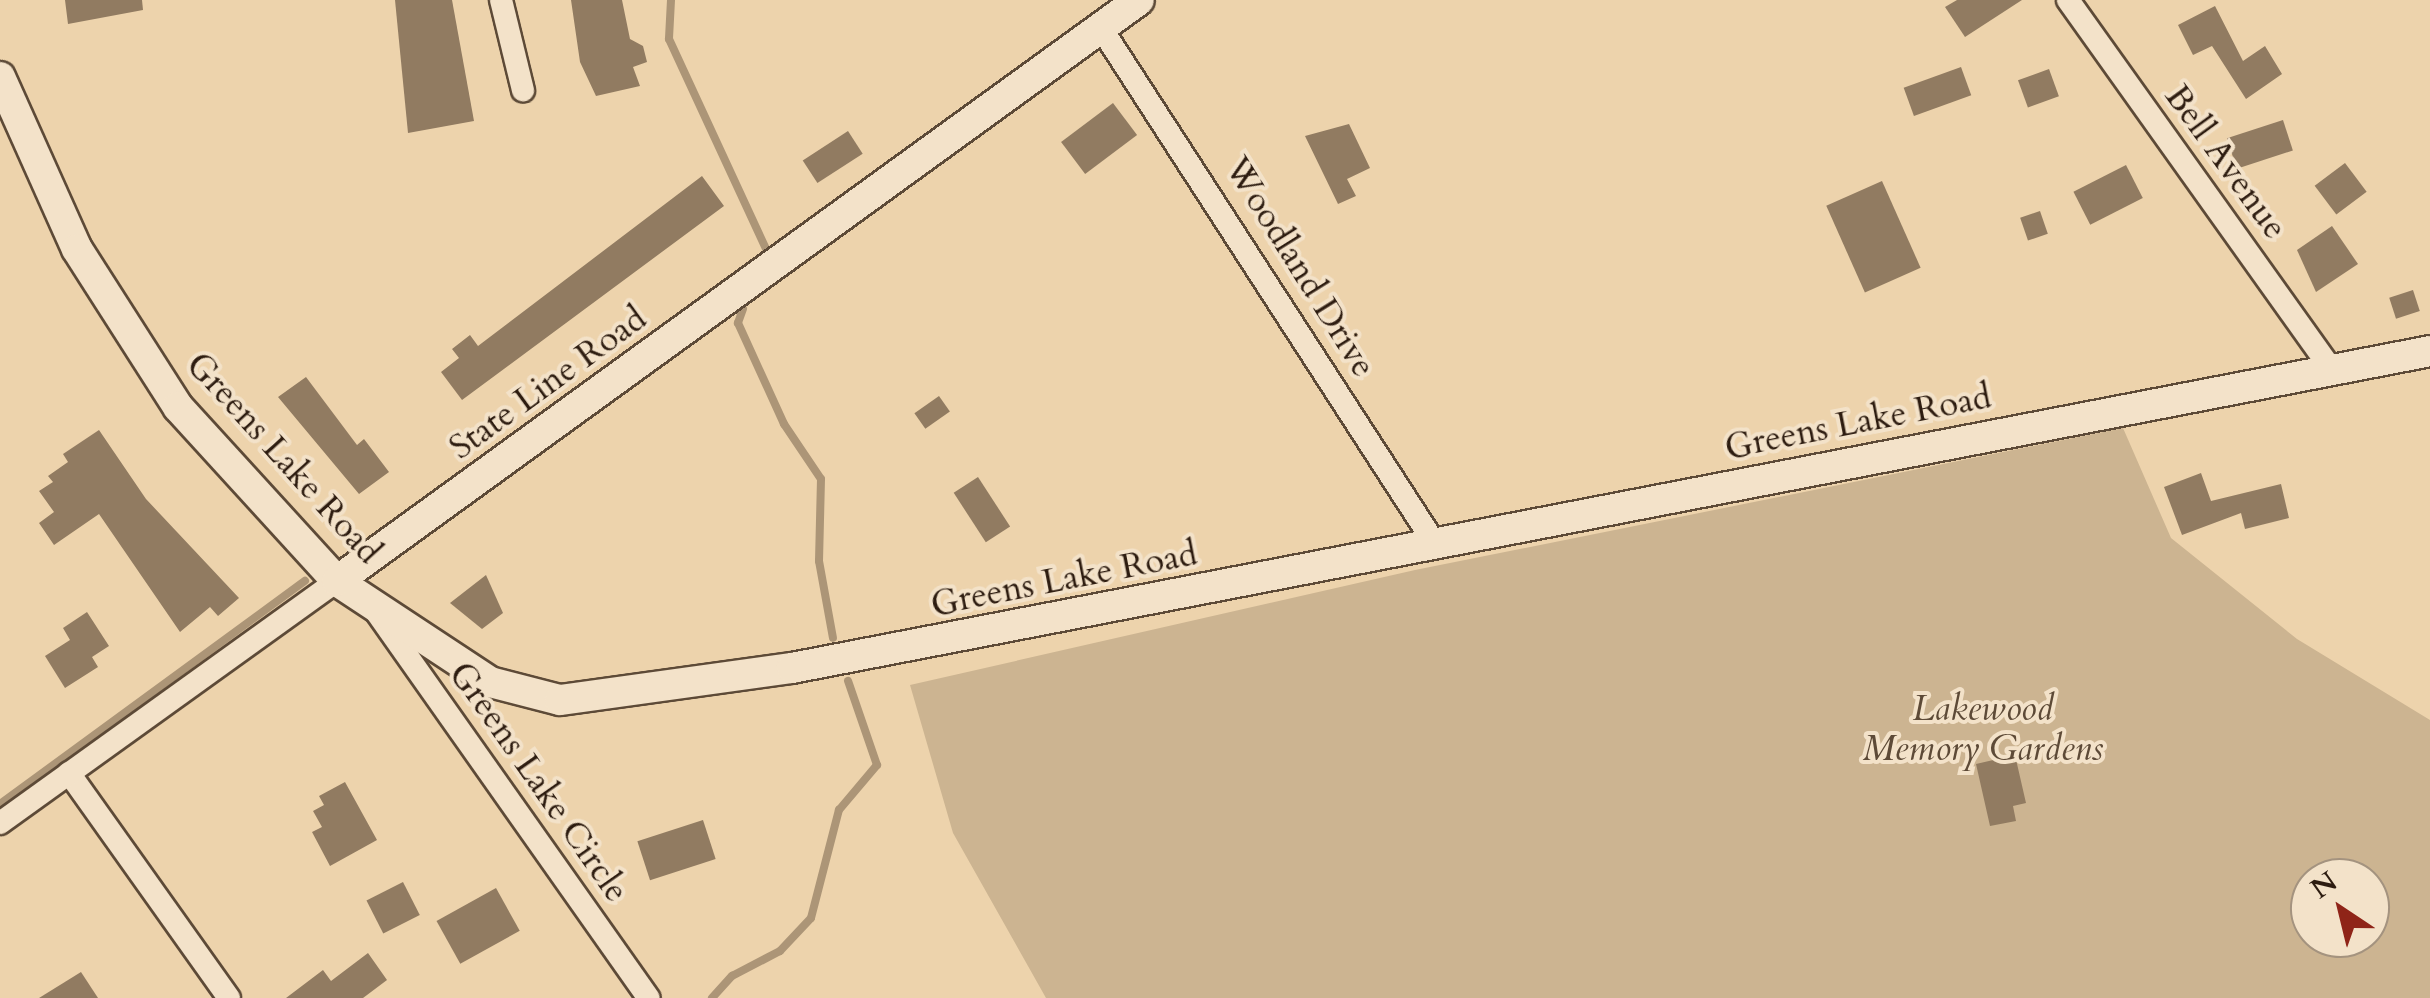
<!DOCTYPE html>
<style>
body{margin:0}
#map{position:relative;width:2430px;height:998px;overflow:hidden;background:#edd3ac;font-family:Cardo,serif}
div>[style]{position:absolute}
.green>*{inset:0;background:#ccb491}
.stream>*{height:8px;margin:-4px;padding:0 4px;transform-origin:4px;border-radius:4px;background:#ac9577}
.building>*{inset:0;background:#917b61;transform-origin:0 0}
.roads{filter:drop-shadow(2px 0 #5d4a37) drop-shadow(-2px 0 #5d4a37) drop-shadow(0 2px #5d4a37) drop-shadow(0 -2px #5d4a37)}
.minor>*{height:22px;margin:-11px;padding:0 11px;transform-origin:11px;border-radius:11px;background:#f3e2c9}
.tertiary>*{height:30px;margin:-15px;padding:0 15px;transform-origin:15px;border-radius:15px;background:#f3e2c9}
span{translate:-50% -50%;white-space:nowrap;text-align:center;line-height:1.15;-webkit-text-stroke:8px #f3e2c9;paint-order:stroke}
.street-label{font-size:35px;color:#2d1c10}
.park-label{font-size:35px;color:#5d4a37;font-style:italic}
.north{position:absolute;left:2290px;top:858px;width:100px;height:100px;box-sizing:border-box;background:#f3e2c9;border:2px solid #a4937f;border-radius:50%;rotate:325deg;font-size:28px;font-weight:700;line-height:40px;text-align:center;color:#2d1c10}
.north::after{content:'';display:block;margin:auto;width:35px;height:45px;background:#8f2418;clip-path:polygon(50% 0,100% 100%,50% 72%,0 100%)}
</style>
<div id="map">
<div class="green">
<i style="clip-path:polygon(evenodd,2123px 428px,2171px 538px,2297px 639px,2430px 720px,2430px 998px,1046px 998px,953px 833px,910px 685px,1415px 570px,2123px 428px,2310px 878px,2370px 878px,2370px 938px,2310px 938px,2310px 878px)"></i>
</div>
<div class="stream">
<i style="left:671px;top:0;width:39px;rotate:93deg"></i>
<i style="left:669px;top:39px;width:231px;rotate:65.2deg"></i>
<i style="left:743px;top:309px;width:15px;rotate:110deg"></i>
<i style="left:738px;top:323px;width:111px;rotate:65.5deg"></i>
<i style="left:784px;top:424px;width:66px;rotate:56.1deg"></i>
<i style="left:821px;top:479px;width:82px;rotate:91.4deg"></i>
<i style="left:819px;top:561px;width:78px;rotate:79.7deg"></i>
<i style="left:0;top:804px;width:378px;rotate:-36.2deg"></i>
<i style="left:712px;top:998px;width:30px;rotate:-48deg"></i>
<i style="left:732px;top:976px;width:54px;rotate:-27.5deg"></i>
<i style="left:780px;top:951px;width:45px;rotate:-46.8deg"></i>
<i style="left:811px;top:918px;width:112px;rotate:-75.5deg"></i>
<i style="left:839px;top:810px;width:59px;rotate:-49.8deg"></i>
<i style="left:877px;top:765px;width:89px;rotate:-109deg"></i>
</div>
<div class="building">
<i style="clip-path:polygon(65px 0,142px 0,143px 10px,68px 24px)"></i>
<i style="clip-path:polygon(395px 0,452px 0,474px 121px,408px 133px)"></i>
<i style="clip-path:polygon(571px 0,622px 0,630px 39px,643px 46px,647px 62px,633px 67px,640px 86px,596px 96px,580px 62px)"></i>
<i style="clip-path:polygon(1957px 0,2022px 0,1965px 37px,1945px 7px)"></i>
<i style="clip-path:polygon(2215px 6px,2243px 61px,2265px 46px,2282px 74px,2246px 99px,2212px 46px,2193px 55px,2178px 25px)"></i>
<i style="left:1961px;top:67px;width:30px;height:61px;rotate:70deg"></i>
<i style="left:2049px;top:69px;width:29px;height:33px;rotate:70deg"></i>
<i style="left:1113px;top:103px;width:40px;height:65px;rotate:53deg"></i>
<i style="left:2283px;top:120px;width:32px;height:59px;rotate:72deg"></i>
<i style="clip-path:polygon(1349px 124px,1370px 168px,1347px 179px,1356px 196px,1338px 204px,1305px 136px)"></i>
<i style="left:848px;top:131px;width:27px;height:54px;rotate:57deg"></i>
<i style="left:2345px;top:163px;width:36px;height:38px;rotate:53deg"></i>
<i style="left:2126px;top:165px;width:37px;height:59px;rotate:63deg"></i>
<i style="clip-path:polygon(702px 176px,724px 206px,462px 400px,441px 372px,459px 358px,452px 349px,470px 335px,478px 346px)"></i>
<i style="left:1882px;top:181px;width:95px;height:61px;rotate:66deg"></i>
<i style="left:2040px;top:211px;width:24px;height:21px;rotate:71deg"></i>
<i style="clip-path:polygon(2332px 226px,2358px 264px,2316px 292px,2297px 250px)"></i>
<i style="left:2413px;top:290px;width:22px;height:25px;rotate:72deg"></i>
<i style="clip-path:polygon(306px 377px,357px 445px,364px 439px,389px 472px,359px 494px,278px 397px)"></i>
<i style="left:939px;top:396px;width:19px;height:30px;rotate:55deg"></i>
<i style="clip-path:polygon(99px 430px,146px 499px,239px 598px,218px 616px,210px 607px,180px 632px,99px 514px,54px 545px,39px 523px,54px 512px,39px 491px,53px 482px,48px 476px,68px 462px,63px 454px)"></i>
<i style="clip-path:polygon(2201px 473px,2211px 501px,2281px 484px,2289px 518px,2245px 529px,2241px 513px,2182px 535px,2164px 487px)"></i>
<i style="left:978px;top:477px;width:59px;height:29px;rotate:57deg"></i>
<i style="clip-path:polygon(486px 575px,503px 613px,482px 629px,450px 603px)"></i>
<i style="clip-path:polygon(87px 612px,109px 646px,92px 657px,98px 667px,65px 688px,45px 656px,70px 640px,63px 628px)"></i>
<i style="clip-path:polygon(2015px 755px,2026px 803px,2013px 806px,2016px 821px,1990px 826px,1976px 764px)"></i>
<i style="clip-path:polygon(345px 782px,377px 840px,330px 866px,312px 832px,322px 827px,313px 811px,324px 805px,319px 796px)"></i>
<i style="left:703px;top:820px;width:41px;height:69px;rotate:72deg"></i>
<i style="left:403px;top:882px;width:37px;height:41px;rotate:63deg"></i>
<i style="left:496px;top:888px;width:49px;height:68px;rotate:61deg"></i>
<i style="clip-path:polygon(368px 953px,387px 980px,363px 998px,286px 998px,323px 970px,331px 981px)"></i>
<i style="clip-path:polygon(81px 972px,98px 998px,39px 998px)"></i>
</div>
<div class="roads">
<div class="minor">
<i style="left:501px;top:0;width:93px;rotate:76.3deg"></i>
<i style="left:2068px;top:0;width:448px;rotate:54.5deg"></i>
<i style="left:1101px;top:28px;width:618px;rotate:57.08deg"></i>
<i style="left:377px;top:613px;width:471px;rotate:54.8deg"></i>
<i style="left:69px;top:773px;width:276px;rotate:54.6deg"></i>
<i style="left:0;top:823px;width:415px;rotate:-35.7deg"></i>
</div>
<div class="tertiary">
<i style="left:0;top:77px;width:188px;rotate:65.9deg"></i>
<i style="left:77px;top:249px;width:188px;rotate:57.4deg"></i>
<i style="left:178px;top:407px;width:236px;rotate:47.6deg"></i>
<i style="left:337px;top:581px;width:183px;rotate:33.4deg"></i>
<i style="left:490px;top:682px;width:72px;rotate:14.4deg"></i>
<i style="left:560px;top:700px;width:234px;rotate:-7.9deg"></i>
<i style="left:792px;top:668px;width:1668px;rotate:-10.95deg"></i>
<i style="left:337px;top:581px;width:990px;rotate:-35.92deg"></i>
</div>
</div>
<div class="street-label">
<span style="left:2226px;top:162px;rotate:54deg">Bell Avenue</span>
<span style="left:1300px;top:267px;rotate:58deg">Woodland Drive</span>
<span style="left:548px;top:383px;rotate:-36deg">State Line Road</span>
<span style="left:1858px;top:422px;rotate:-11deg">Greens Lake Road</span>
<span style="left:284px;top:458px;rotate:48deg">Greens Lake Road</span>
<span style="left:1064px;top:579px;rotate:-11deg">Greens Lake Road</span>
<span style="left:539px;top:782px;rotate:55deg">Greens Lake Circle</span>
</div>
<div class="park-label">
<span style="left:1983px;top:729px">Lakewood<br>Memory Gardens</span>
</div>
<div class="north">N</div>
</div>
